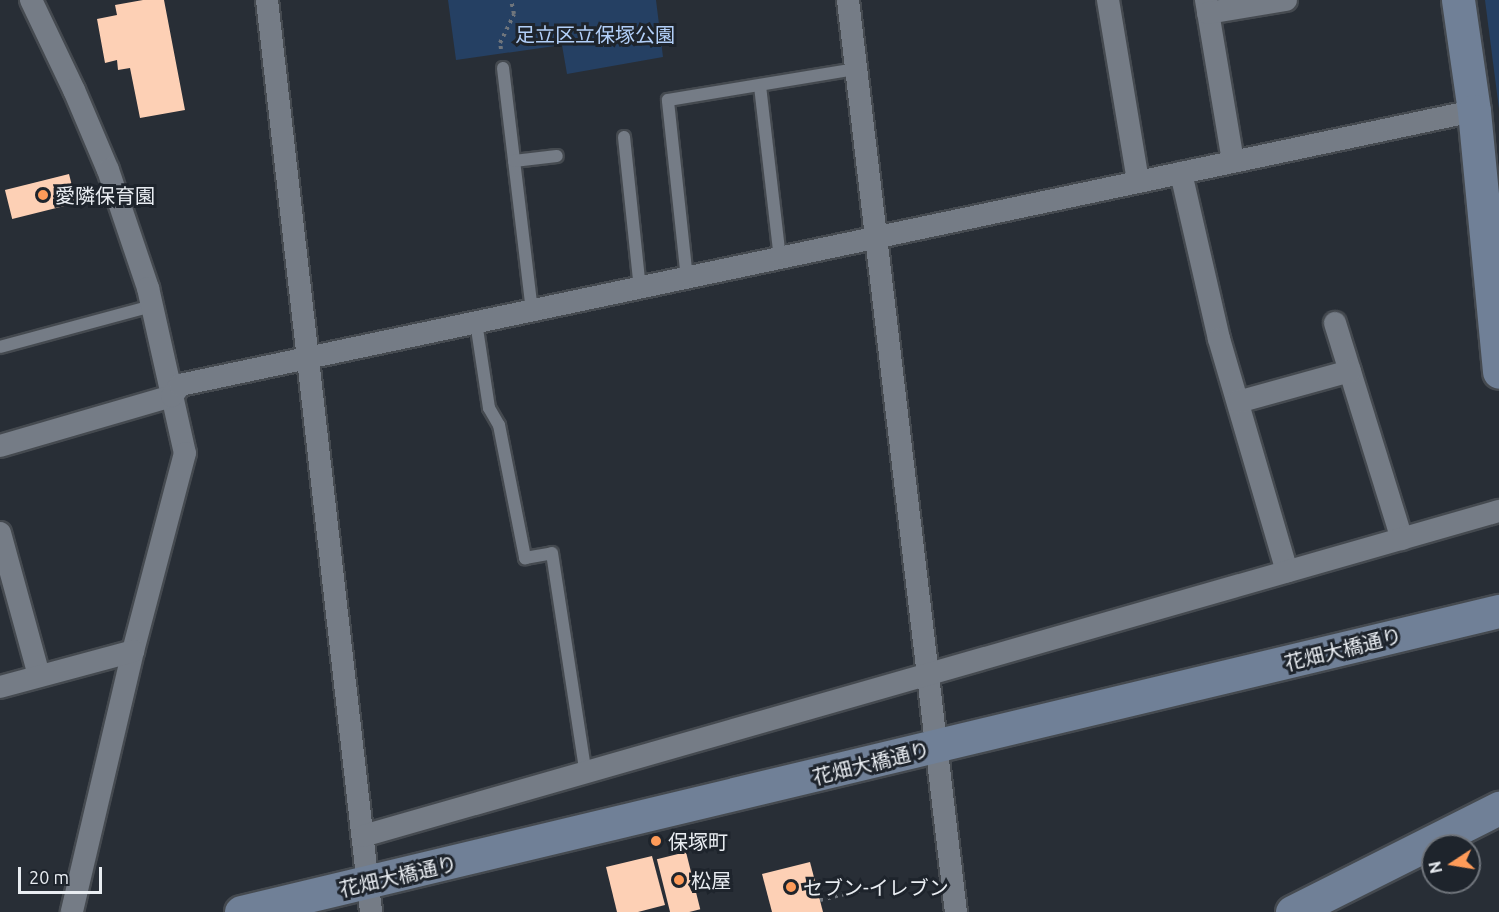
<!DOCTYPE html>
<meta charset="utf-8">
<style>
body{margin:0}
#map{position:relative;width:1499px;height:912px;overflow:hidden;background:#282e36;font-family:Ubuntu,"Noto Sans JP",sans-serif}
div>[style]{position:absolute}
.green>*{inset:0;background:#254063}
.building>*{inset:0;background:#fdd0b5;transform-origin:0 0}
.path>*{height:4px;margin-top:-2px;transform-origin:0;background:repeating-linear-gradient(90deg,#6f757c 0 3px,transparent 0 7.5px)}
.roads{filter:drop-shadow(2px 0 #454a50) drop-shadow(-2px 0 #454a50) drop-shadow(0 2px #454a50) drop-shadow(0 -2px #454a50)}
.lane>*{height:12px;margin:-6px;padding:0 6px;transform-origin:6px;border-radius:6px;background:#757c86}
.street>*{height:22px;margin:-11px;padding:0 11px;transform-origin:11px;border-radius:11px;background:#757c86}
.secondary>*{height:33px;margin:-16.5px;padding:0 16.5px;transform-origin:16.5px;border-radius:16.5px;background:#708097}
.dots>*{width:16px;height:16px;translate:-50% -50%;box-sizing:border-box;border:3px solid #1e242c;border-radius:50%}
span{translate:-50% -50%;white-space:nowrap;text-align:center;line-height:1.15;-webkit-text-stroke:6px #1e242c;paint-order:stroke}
.park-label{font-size:20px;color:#b2cff8}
.poi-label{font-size:20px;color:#e9edf2}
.left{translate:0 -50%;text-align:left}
.street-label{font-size:20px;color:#e9edf2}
.north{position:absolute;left:1421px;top:834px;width:60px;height:60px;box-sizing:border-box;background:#1e242c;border:2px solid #6f747b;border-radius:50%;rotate:258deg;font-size:16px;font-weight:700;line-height:24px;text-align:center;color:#e9edf2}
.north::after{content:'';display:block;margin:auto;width:21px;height:27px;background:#fe9b59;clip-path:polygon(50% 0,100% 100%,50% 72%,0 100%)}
.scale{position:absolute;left:18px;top:867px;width:84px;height:27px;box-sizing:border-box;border:3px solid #e9edf2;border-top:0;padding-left:8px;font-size:18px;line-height:21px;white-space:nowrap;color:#e9edf2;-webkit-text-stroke:4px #1e242c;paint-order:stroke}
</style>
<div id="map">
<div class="green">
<i style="clip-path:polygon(448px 0,656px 0,663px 57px,567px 74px,562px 45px,456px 60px)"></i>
<i style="clip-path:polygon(1485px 0,1499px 0,1499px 109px)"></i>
</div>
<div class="building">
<i style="clip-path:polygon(143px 0,164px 0,185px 110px,140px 118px,130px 68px,118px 70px,117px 60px,105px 63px,97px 19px,117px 15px,115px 5px)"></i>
<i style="left:69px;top:174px;width:30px;height:66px;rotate:76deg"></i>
<i style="left:686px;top:852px;width:59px;height:30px;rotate:76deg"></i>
<i style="clip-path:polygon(652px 856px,665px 905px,638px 912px,617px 912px,606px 867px)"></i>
<i style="clip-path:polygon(810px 862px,823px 912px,772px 912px,762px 874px)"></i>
</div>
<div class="path">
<i style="left:501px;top:49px;width:6px;rotate:-99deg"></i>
<i style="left:500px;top:43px;width:32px;rotate:-64deg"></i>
<i style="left:514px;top:14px;width:14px;rotate:-102deg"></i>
<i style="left:820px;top:900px;width:42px;rotate:-13.7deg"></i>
</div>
<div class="roads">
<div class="lane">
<i style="left:503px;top:68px;width:245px;rotate:83.2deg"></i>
<i style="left:760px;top:86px;width:174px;rotate:83.4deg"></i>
<i style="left:624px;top:137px;width:153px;rotate:84deg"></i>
<i style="left:514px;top:161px;width:43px;rotate:-6.6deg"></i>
<i style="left:687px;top:279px;width:180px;rotate:-96.1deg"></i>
<i style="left:668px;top:100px;width:191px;rotate:-9.4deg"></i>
<i style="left:476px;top:322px;width:87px;rotate:81.4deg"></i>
<i style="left:489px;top:408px;width:20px;rotate:60deg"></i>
<i style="left:499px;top:425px;width:136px;rotate:78.9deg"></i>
<i style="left:525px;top:558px;width:27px;rotate:-10deg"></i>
<i style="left:552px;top:553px;width:224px;rotate:81.3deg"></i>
<i style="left:0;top:347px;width:157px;rotate:-15.1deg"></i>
</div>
<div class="street">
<i style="left:31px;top:0;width:100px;rotate:64.5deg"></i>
<i style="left:74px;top:90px;width:87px;rotate:67deg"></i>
<i style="left:108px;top:170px;width:125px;rotate:71.3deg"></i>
<i style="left:148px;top:288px;width:169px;rotate:77.4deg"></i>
<i style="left:185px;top:453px;width:205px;rotate:104.7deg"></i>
<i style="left:133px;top:651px;width:268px;rotate:103.2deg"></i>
<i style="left:267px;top:0;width:918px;rotate:83.49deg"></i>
<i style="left:848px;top:0;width:918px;rotate:83.25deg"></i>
<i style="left:1108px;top:0;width:184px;rotate:80.6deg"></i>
<i style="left:1206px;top:0;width:163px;rotate:80.5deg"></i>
<i style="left:1208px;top:13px;width:79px;rotate:-9.5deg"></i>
<i style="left:1181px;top:173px;width:170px;rotate:77.1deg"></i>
<i style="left:1219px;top:339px;width:242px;rotate:73.7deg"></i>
<i style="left:1335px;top:323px;width:226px;rotate:72.8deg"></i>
<i style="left:1238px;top:402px;width:116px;rotate:-15.5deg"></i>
<i style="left:0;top:446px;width:179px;rotate:-16.2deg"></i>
<i style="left:172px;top:396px;width:14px;rotate:-54deg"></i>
<i style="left:180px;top:385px;width:1323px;rotate:-11.96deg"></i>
<i style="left:0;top:533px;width:148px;rotate:74.7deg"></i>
<i style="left:0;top:687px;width:138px;rotate:-15.1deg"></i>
<i style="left:363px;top:836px;width:1182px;rotate:-15.97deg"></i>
</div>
<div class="secondary">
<i style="left:1458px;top:0;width:112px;rotate:81.8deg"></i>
<i style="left:1474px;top:111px;width:262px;rotate:84.5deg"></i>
<i style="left:241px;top:912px;width:1294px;rotate:-13.46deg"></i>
<i style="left:1292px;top:912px;width:232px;rotate:-26.7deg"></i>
</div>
</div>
<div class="dots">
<i style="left:43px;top:195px;background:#fe9b59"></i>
<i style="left:656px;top:841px;background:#fe9b59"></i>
<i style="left:679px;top:880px;background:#fe9b59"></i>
<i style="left:791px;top:887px;background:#fe9b59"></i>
</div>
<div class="park-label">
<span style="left:595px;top:34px">足立区立保塚公園</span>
</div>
<div class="poi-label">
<span class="left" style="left:55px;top:195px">愛隣保育園</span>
<span class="left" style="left:668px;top:841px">保塚町</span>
<span class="left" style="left:691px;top:880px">松屋</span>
<span class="left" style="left:803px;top:887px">セブン-イレブン</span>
</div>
<div class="street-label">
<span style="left:1343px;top:649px;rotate:-14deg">花畑大橋通り</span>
<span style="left:871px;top:763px;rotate:-14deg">花畑大橋通り</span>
<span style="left:398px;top:876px;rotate:-13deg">花畑大橋通り</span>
</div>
<div class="north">N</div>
<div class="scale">20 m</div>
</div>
